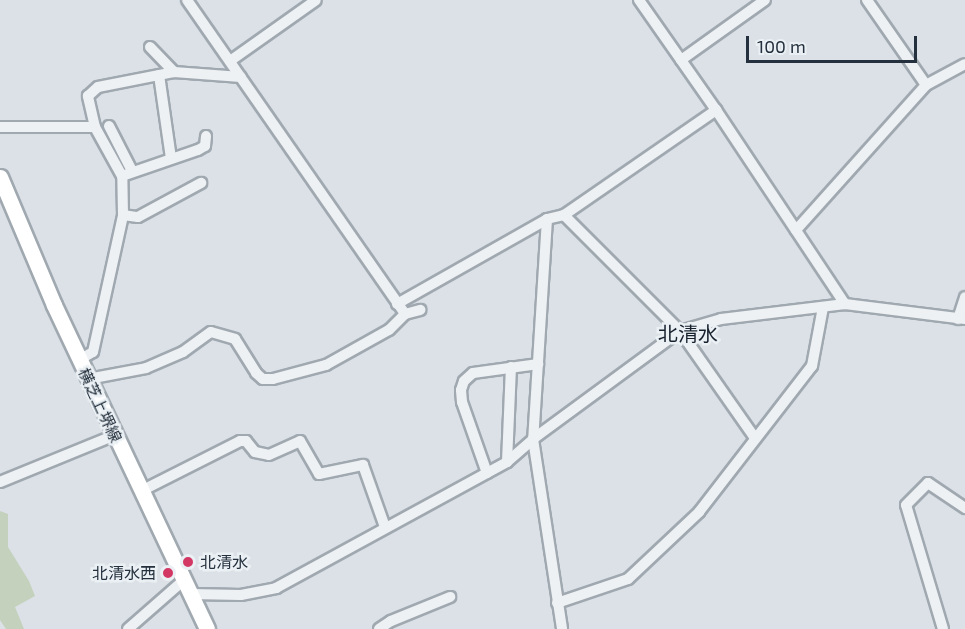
<!DOCTYPE html>
<meta charset="utf-8">
<style>
body{margin:0}
#map{position:relative;width:965px;height:629px;overflow:hidden;background:#dbe1e6;font-family:"Exo 2","Noto Sans JP",sans-serif}
div>[style]{position:absolute}
.green>*{inset:0;background:#c4d1bc}
.roads{filter:drop-shadow(2px 0 #a0a8b0) drop-shadow(-2px 0 #a0a8b0) drop-shadow(0 2px #a0a8b0) drop-shadow(0 -2px #a0a8b0)}
.minor>*{height:10px;margin:-5px;padding:0 5px;transform-origin:5px;border-radius:5px;background:#eef1f4}
.primary>*{height:15px;margin:-7.5px;padding:0 7.5px;transform-origin:7.5px;border-radius:7.5px;background:#fff}
.dots>*{width:16px;height:16px;translate:-50% -50%;box-sizing:border-box;border:3px solid #eaf0f4;border-radius:50%}
span{translate:-50% -50%;white-space:nowrap;text-align:center;line-height:1.15;-webkit-text-stroke:5px #eaf0f4;paint-order:stroke}
.street-label{font-size:16px;color:#24303d}
.poi-label{font-size:16px;color:#24303d}
.left{translate:0 -50%;text-align:left}
.right{translate:-100% -50%;text-align:right}
.quarter-label{font-size:20px;color:#17212d}
.scale{position:absolute;left:746px;top:36px;width:171px;height:27px;box-sizing:border-box;border:3px solid #24303d;border-top:0;padding-left:8px;font-size:18px;line-height:21px;white-space:nowrap;color:#24303d;-webkit-text-stroke:4px #eaf0f4;paint-order:stroke}
</style>
<div id="map">
<div class="green">
<i style="clip-path:polygon(0 511px,8px 514px,8px 547px,29px 581px,35px 596px,15px 607px,24px 629px,6px 629px,0 620px)"></i>
</div>
<div class="roads">
<div class="minor">
<i style="left:187px;top:0;width:382px;rotate:55.2deg"></i>
<i style="left:639px;top:0;width:134px;rotate:55deg"></i>
<i style="left:716px;top:110px;width:233px;rotate:56.4deg"></i>
<i style="left:867px;top:0;width:103px;rotate:55.2deg"></i>
<i style="left:926px;top:85px;width:44px;rotate:-28.3deg"></i>
<i style="left:150px;top:47px;width:35px;rotate:46deg"></i>
<i style="left:681px;top:60px;width:103px;rotate:-35.5deg"></i>
<i style="left:230px;top:61px;width:105px;rotate:-35.3deg"></i>
<i style="left:159px;top:75px;width:84px;rotate:81.8deg"></i>
<i style="left:109px;top:126px;width:51px;rotate:62.9deg"></i>
<i style="left:0;top:127px;width:95px"></i>
<i style="left:122px;top:176px;width:80px;rotate:-18.9deg"></i>
<i style="left:198px;top:150px;width:8px;rotate:-30deg"></i>
<i style="left:205px;top:146px;width:10px;rotate:-84deg"></i>
<i style="left:123px;top:215px;width:15px;rotate:8deg"></i>
<i style="left:138px;top:217px;width:72px;rotate:-28.4deg"></i>
<i style="left:564px;top:215px;width:164px;rotate:45deg"></i>
<i style="left:680px;top:331px;width:131px;rotate:55deg"></i>
<i style="left:547px;top:219px;width:220px;rotate:93.6deg"></i>
<i style="left:533px;top:439px;width:192px;rotate:81.3deg"></i>
<i style="left:796px;top:230px;width:195px;rotate:-48.1deg"></i>
<i style="left:397px;top:304px;width:172px;rotate:-29.5deg"></i>
<i style="left:547px;top:219px;width:17px;rotate:-13deg"></i>
<i style="left:564px;top:215px;width:185px;rotate:-34.6deg"></i>
<i style="left:958px;top:319px;width:23px;rotate:-72deg"></i>
<i style="left:79px;top:360px;width:16px;rotate:-30deg"></i>
<i style="left:93px;top:352px;width:140px;rotate:-77.6deg"></i>
<i style="left:123px;top:215px;width:39px;rotate:-91deg"></i>
<i style="left:122px;top:176px;width:56px;rotate:-118.9deg"></i>
<i style="left:95px;top:127px;width:32px;rotate:-103deg"></i>
<i style="left:88px;top:96px;width:13px;rotate:-42deg"></i>
<i style="left:98px;top:87px;width:77px;rotate:-11.2deg"></i>
<i style="left:174px;top:72px;width:67px;rotate:4.3deg"></i>
<i style="left:88px;top:379px;width:59px;rotate:-10.7deg"></i>
<i style="left:146px;top:368px;width:40px;rotate:-23.4deg"></i>
<i style="left:183px;top:352px;width:34px;rotate:-36deg"></i>
<i style="left:211px;top:332px;width:25px;rotate:16deg"></i>
<i style="left:235px;top:339px;width:40px;rotate:58deg"></i>
<i style="left:256px;top:373px;width:9px;rotate:41deg"></i>
<i style="left:263px;top:379px;width:10px"></i>
<i style="left:273px;top:379px;width:55px;rotate:-14.8deg"></i>
<i style="left:326px;top:365px;width:72px;rotate:-29.1deg"></i>
<i style="left:389px;top:330px;width:23px;rotate:-45deg"></i>
<i style="left:405px;top:314px;width:16px;rotate:-15deg"></i>
<i style="left:507px;top:462px;width:95px;rotate:-87.6deg"></i>
<i style="left:487px;top:473px;width:75px;rotate:-109.4deg"></i>
<i style="left:462px;top:402px;width:12px;rotate:-95deg"></i>
<i style="left:461px;top:390px;width:9px;rotate:-72deg"></i>
<i style="left:464px;top:381px;width:12px;rotate:-42deg"></i>
<i style="left:473px;top:373px;width:66px;rotate:-7.9deg"></i>
<i style="left:0;top:482px;width:124px;rotate:-22.2deg"></i>
<i style="left:141px;top:491px;width:111px;rotate:-26.8deg"></i>
<i style="left:240px;top:441px;width:6px"></i>
<i style="left:246px;top:441px;width:14px;rotate:51deg"></i>
<i style="left:255px;top:452px;width:14px;rotate:12deg"></i>
<i style="left:269px;top:455px;width:34px;rotate:-24deg"></i>
<i style="left:300px;top:441px;width:38px;rotate:60deg"></i>
<i style="left:319px;top:474px;width:45px;rotate:-11.6deg"></i>
<i style="left:363px;top:465px;width:66px;rotate:70.5deg"></i>
<i style="left:191px;top:594px;width:50px;rotate:1.1deg"></i>
<i style="left:241px;top:595px;width:36px;rotate:-11deg"></i>
<i style="left:276px;top:588px;width:263px;rotate:-28.6deg"></i>
<i style="left:507px;top:462px;width:35px;rotate:-41deg"></i>
<i style="left:533px;top:439px;width:182px;rotate:-36.3deg"></i>
<i style="left:680px;top:331px;width:43px;rotate:-16.3deg"></i>
<i style="left:721px;top:319px;width:125px;rotate:-6.9deg"></i>
<i style="left:845px;top:304px;width:121px;rotate:7.1deg"></i>
<i style="left:557px;top:603px;width:75px;rotate:-18.7deg"></i>
<i style="left:628px;top:579px;width:98px;rotate:-43.3deg"></i>
<i style="left:699px;top:512px;width:185px;rotate:-52.3deg"></i>
<i style="left:812px;top:366px;width:60px;rotate:-79.4deg"></i>
<i style="left:128px;top:629px;width:74px;rotate:-41.2deg"></i>
<i style="left:379px;top:629px;width:14px;rotate:-34deg"></i>
<i style="left:391px;top:621px;width:64px;rotate:-22.1deg"></i>
<i style="left:943px;top:629px;width:129px;rotate:-106.6deg"></i>
<i style="left:906px;top:505px;width:31px;rotate:-45deg"></i>
<i style="left:928px;top:483px;width:45px;rotate:34deg"></i>
</div>
<div class="primary">
<i style="left:0;top:177px;width:139px;rotate:67.1deg"></i>
<i style="left:54px;top:305px;width:358px;rotate:64.7deg"></i>
</div>
</div>
<div class="dots">
<i style="left:188px;top:562px;background:#d33864"></i>
<i style="left:168px;top:573px;background:#d33864"></i>
</div>
<div class="street-label">
<span style="left:100px;top:405px;rotate:65deg">横芝上堺線</span>
</div>
<div class="poi-label">
<span class="left" style="left:200px;top:562px">北清水</span>
<span class="right" style="left:156px;top:573px">北清水西</span>
</div>
<div class="quarter-label">
<span style="left:688px;top:333px">北清水</span>
</div>
<div class="scale">100 m</div>
</div>
